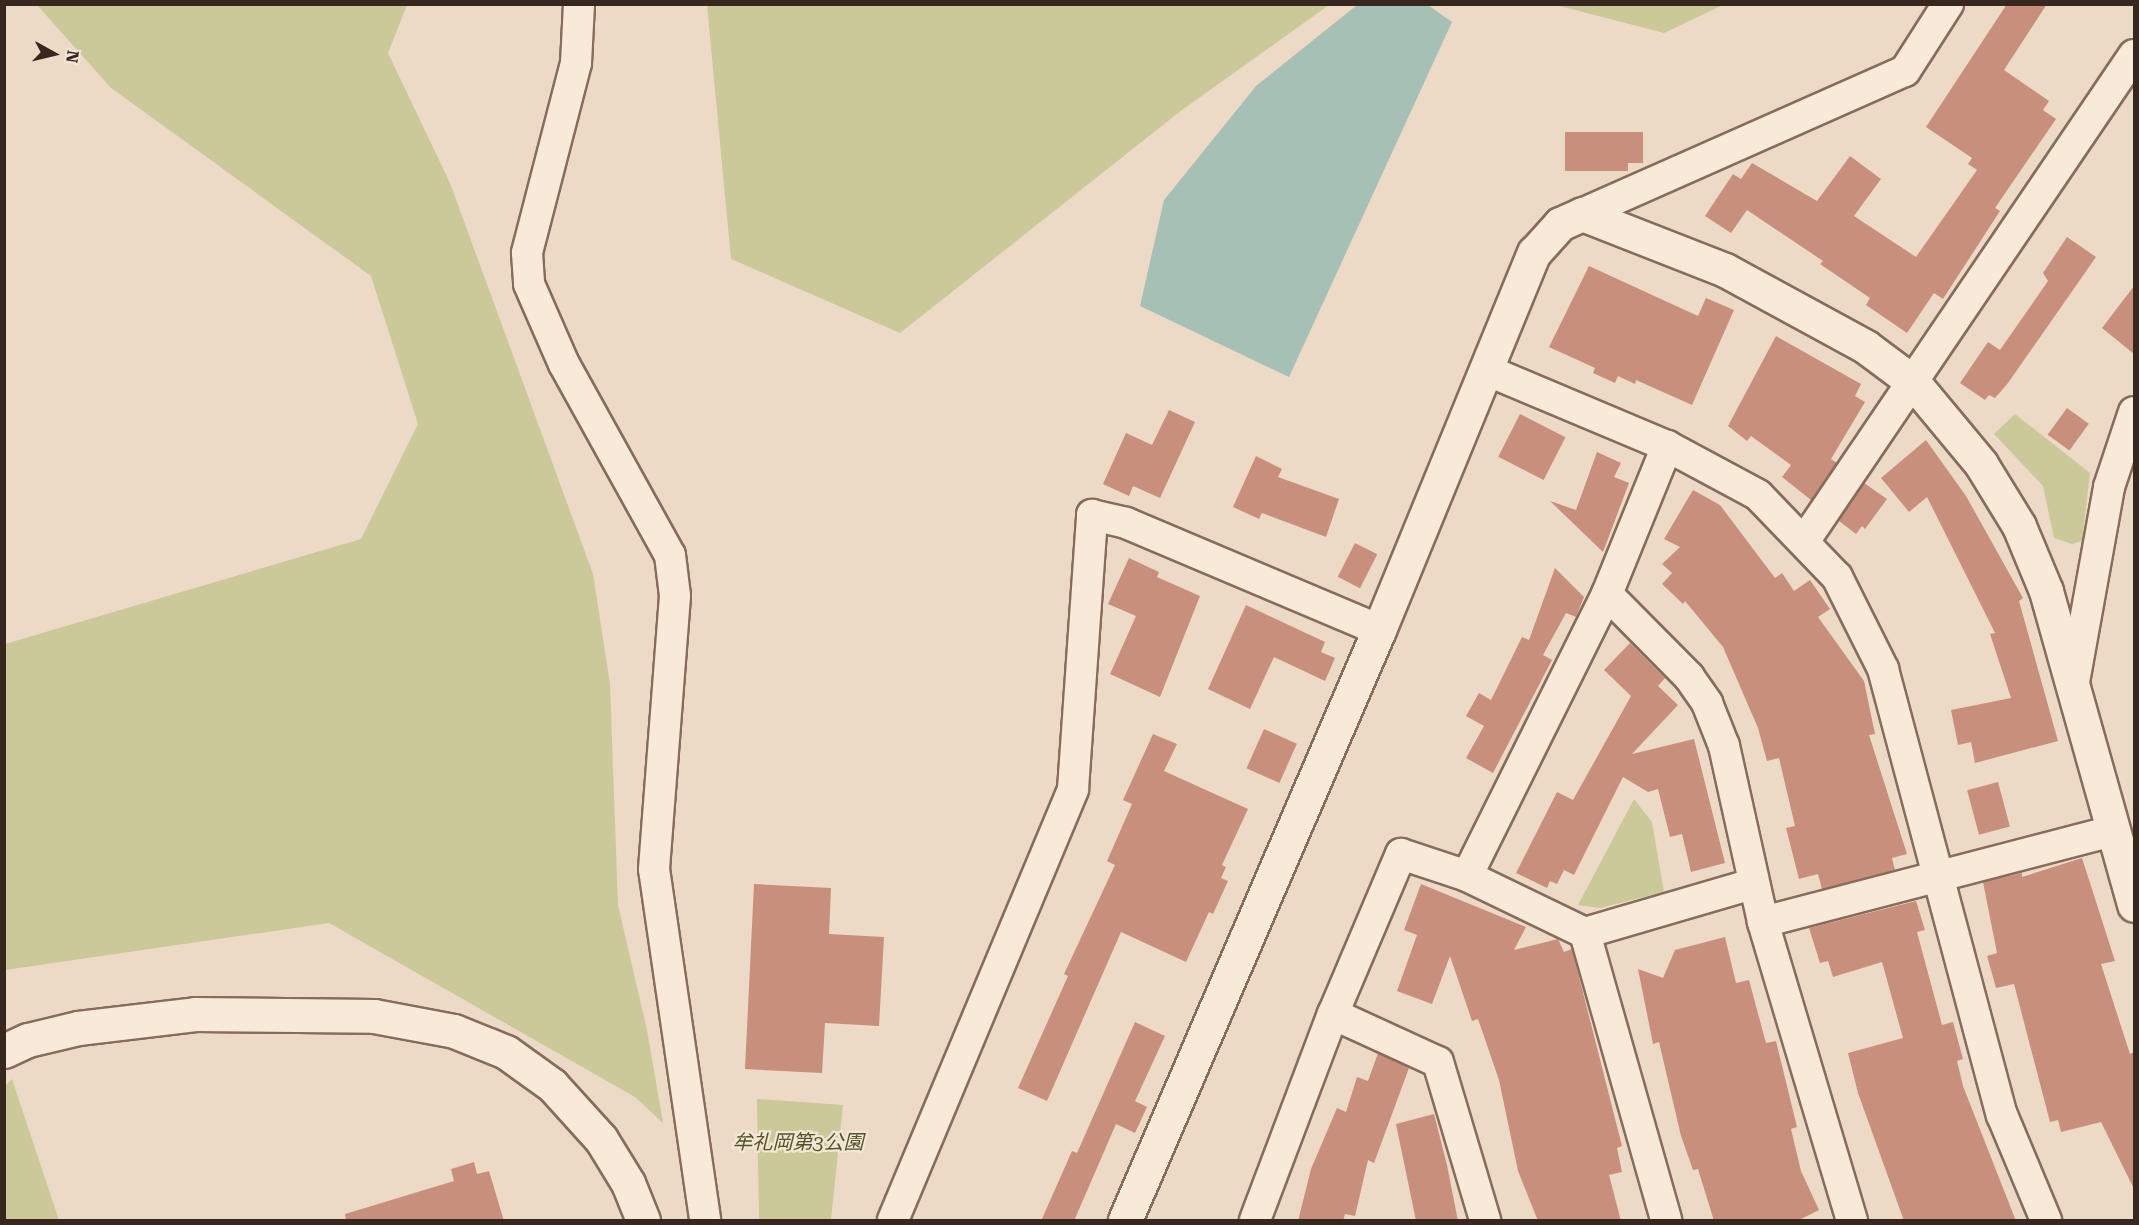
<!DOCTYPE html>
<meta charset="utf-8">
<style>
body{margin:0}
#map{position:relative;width:2139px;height:1225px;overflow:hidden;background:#eddac6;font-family:"Roboto Serif","Noto Sans JP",serif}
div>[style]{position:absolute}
.green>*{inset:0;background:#cbc89a}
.water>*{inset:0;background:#a7c0b5}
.building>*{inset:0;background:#c98f7d;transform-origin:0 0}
.roads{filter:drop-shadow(2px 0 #876c5c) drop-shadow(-2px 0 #876c5c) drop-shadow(0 2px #876c5c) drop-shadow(0 -2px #876c5c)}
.minor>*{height:30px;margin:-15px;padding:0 15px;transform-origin:15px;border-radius:15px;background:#f8e9d9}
.tertiary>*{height:33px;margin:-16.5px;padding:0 16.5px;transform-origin:16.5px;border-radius:16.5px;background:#f8e9d9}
span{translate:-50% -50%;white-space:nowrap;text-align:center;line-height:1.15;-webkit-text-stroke:4.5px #f4e6d5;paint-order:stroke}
.park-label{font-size:20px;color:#505427;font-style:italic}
.frame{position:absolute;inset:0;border:6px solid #38271f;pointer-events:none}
.north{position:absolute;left:24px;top:24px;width:60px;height:60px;-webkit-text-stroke:4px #f4e6d5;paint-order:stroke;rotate:98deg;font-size:16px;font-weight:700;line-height:24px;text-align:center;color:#38271f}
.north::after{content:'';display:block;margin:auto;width:21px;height:27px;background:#38271f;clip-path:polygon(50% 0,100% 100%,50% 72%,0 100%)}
</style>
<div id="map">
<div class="green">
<i style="clip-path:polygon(37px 5px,407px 5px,388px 53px,450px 183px,593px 574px,610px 684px,618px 905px,647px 1030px,663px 1123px,635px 1097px,329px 923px,5px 970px,5px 644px,361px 539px,418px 424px,371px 276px,111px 88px)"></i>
<i style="clip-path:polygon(707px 5px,707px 4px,1329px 5px,1182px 110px,900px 333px,731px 259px)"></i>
<i style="clip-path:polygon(1556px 5px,1723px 4px,1723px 5px,1664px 33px)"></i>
<i style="clip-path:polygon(2015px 414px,2090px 473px,2082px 541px,2072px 544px,2054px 538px,2043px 486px,1994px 434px)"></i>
<i style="clip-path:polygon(1634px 799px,1652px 822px,1664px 892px,1600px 908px,1578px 905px)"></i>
<i style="clip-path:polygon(12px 1079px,59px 1220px,5px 1220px,5px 1086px)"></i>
<i style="clip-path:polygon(757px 1099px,843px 1105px,831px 1220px,759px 1220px)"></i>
</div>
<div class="water">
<i style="clip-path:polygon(1357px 5px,1428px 5px,1452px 22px,1289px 377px,1140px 306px,1164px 200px,1256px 86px)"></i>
</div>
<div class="building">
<i style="clip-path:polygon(2007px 4px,2047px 4px,2004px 70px,2049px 101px,2043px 110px,2056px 119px,1995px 208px,2000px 211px,1943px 299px,1934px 293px,1907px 333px,1866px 305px,1870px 298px,1820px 264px,1823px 261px,1747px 210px,1731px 233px,1705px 216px,1733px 174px,1741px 179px,1752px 163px,1817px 201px,1850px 156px,1881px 179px,1854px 216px,1916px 257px,1977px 170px,1968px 164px,1972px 158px,1926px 127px)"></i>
<i style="clip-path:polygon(1565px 132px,1643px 132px,1643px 163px,1628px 163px,1628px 171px,1565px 171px)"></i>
<i style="clip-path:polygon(2067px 237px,2096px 257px,2008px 383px,1995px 398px,1989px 395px,1985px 400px,1960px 383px,1988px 342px,2000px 350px,2048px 281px,2043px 273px)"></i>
<i style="clip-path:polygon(1589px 266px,1698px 316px,1706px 298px,1734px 310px,1692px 405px,1636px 380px,1635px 384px,1618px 376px,1615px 383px,1593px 373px,1595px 368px,1549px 347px)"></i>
<i style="clip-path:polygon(2134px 286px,2134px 354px,2102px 328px)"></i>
<i style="clip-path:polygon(1776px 336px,1861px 384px,1855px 396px,1865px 402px,1831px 459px,1837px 463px,1811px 500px,1782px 477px,1791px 465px,1751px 436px,1747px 441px,1728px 426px)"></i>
<i style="left:2067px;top:408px;width:27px;height:33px;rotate:36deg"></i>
<i style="clip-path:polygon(1169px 410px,1195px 422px,1160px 498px,1133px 486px,1129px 496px,1103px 484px,1126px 433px,1152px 445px)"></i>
<i style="left:1520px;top:414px;width:51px;height:48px;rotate:27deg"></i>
<i style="clip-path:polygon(1926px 440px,1966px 496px,2023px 598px,2019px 601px,2058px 741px,1975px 763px,1971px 742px,1958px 745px,1951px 710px,2011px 698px,1990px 634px,1995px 633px,1927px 497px,1909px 512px,1881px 478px)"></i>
<i style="clip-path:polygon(1597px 452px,1621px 463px,1614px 477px,1629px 483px,1603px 552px,1550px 501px,1576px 510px)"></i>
<i style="clip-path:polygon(1256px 456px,1282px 469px,1278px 477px,1339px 499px,1326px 537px,1262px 513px,1259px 519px,1233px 507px)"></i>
<i style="clip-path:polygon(1864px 483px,1887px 499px,1865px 529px,1862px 526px,1856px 534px,1839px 521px)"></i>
<i style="clip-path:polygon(1693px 490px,1720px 505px,1775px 578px,1782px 573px,1794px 591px,1810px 580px,1830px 609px,1818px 617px,1864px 681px,1875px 734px,1869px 735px,1907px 854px,1892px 858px,1895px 870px,1822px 889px,1818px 874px,1799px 879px,1786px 828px,1795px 826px,1779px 758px,1767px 761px,1758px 728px,1723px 647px,1685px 601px,1683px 604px,1662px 584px,1672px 573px,1662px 564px,1680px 547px,1664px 539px)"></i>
<i style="left:1355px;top:543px;width:25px;height:38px;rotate:27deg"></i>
<i style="clip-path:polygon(1129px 558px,1159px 572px,1157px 577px,1200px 596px,1160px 697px,1110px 674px,1136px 616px,1108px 604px)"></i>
<i style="clip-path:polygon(1555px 568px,1584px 597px,1576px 617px,1566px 613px,1543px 655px,1552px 660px,1493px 773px,1466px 758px,1484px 726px,1466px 716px,1479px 693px,1491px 700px,1522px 637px,1529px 640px)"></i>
<i style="clip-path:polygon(1246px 605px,1325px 642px,1321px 652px,1335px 658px,1325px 681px,1274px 657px,1250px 709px,1208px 689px)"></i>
<i style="clip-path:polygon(1630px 643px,1665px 678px,1658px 686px,1678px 705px,1632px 754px,1694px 739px,1725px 863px,1691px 872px,1682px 834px,1670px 837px,1658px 789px,1648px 792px,1623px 777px,1574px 875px,1564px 870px,1557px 884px,1550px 881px,1547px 888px,1516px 873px,1557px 792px,1573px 800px,1631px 696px,1604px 670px)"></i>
<i style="left:1264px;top:729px;width:36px;height:43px;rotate:24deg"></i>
<i style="clip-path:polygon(1153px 734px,1177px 744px,1164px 771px,1248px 809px,1222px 865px,1226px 867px,1221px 878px,1228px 881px,1213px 914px,1209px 912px,1186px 962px,1121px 932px,1047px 1101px,1018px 1088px,1068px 976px,1064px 974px,1115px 865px,1107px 861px,1132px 804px,1123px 800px)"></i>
<i style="left:1998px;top:782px;width:46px;height:32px;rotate:75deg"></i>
<i style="clip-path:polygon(2082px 858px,2115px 961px,2101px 964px,2130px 1054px,2134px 1052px,2134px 1189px,2101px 1122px,2061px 1132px,2058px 1120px,2050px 1122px,2014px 984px,1996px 988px,1987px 956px,1997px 953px,1983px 882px,2022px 873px,2022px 877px)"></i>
<i style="clip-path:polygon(754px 884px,831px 888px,829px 934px,884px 937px,879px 1026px,825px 1023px,822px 1073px,745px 1069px)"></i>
<i style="clip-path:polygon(1421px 884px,1526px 927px,1514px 950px,1558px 939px,1564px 952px,1572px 949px,1622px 1146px,1617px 1148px,1622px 1172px,1609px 1175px,1621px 1221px,1538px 1221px,1518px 1171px,1499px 1080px,1478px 1019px,1472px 1021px,1450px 956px,1432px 1004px,1397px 991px,1417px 935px,1404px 930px)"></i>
<i style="clip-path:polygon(1916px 901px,1925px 930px,1917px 932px,1942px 1025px,1953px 1022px,1963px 1059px,1957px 1061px,1963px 1086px,2016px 1221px,1904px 1221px,1858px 1093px,1848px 1053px,1903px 1038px,1882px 962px,1833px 977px,1828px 961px,1820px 963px,1809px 928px)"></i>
<i style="clip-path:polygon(1725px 937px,1736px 983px,1749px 980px,1766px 1043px,1776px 1041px,1797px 1127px,1791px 1129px,1801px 1171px,1819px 1210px,1797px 1221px,1714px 1221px,1698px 1169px,1693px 1170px,1681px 1136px,1659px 1042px,1653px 1044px,1638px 969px,1663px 978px,1675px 950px)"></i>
<i style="clip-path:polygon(1135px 1022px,1165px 1036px,1135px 1101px,1147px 1107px,1135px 1133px,1116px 1124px,1074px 1221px,1041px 1221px,1072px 1151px,1077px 1153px)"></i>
<i style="clip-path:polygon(1378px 1053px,1409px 1068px,1374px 1163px,1368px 1160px,1355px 1216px,1345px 1214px,1343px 1221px,1298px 1221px,1311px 1169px,1337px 1108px,1346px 1112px,1357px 1077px,1368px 1081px)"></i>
<i style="clip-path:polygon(1434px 1114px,1447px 1165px,1458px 1221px,1416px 1221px,1396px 1124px)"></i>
<i style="clip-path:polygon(474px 1162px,477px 1174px,489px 1171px,504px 1221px,346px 1221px,345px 1214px,454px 1181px,451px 1169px)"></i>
</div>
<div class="roads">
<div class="minor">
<i style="left:579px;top:4px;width:59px;rotate:92.9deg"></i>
<i style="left:576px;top:63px;width:196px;rotate:104.5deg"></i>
<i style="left:527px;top:253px;width:31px;rotate:86deg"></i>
<i style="left:529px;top:284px;width:87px;rotate:66.4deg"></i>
<i style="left:564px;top:364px;width:218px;rotate:61deg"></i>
<i style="left:670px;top:555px;width:41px;rotate:83deg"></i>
<i style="left:675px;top:596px;width:274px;rotate:94.4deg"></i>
<i style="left:654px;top:869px;width:355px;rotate:81.7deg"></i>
<i style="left:1582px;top:214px;width:353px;rotate:-23.9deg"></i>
<i style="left:1905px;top:71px;width:80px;rotate:-57.3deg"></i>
<i style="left:1486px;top:370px;width:196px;rotate:22.8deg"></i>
<i style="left:1805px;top:540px;width:586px;rotate:-55.85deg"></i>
<i style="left:1607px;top:594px;width:117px;rotate:45.3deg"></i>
<i style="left:1689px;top:677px;width:32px;rotate:55deg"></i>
<i style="left:1707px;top:703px;width:46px;rotate:68.4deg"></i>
<i style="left:1724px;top:746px;width:180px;rotate:77.5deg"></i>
<i style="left:1763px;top:922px;width:311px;rotate:73.4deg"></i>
<i style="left:2074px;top:682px;width:198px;rotate:-79.8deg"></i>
<i style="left:2109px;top:487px;width:79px;rotate:-71.6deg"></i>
<i style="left:1467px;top:876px;width:315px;rotate:-63.6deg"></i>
<i style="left:1607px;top:594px;width:160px;rotate:-67.9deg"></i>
<i style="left:1667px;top:446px;width:103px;rotate:28.3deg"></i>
<i style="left:1758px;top:495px;width:114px;rotate:46.1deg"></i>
<i style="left:1837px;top:577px;width:103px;rotate:63.4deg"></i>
<i style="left:1883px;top:669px;width:462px;rotate:75.1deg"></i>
<i style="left:2002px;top:1115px;width:114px;rotate:67.3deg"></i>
<i style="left:1763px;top:922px;width:361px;rotate:-14.6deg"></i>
<i style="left:1585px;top:933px;width:175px;rotate:-16.3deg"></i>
<i style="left:1333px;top:1014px;width:115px;rotate:24.6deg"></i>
<i style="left:1438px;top:1062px;width:165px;rotate:73.4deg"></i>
<i style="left:893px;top:1220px;width:467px;rotate:-67.3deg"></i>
<i style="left:1073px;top:789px;width:275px;rotate:-86deg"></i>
<i style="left:1092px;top:515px;width:35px;rotate:13deg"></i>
<i style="left:1126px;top:523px;width:275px;rotate:22.9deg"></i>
<i style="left:1255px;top:1220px;width:220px;rotate:-69.3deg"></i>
<i style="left:1333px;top:1014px;width:174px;rotate:-67deg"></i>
<i style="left:1401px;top:854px;width:70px;rotate:18.4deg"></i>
<i style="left:1467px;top:876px;width:131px;rotate:25.8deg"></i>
<i style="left:1585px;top:933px;width:298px;rotate:74.2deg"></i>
</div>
<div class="tertiary">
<i style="left:4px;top:1051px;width:26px;rotate:-25deg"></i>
<i style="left:28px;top:1040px;width:51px;rotate:-13.5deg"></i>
<i style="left:78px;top:1028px;width:118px;rotate:-6.8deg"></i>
<i style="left:195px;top:1014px;width:179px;rotate:0.6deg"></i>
<i style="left:374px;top:1016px;width:81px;rotate:10.6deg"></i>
<i style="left:454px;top:1031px;width:56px;rotate:22deg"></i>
<i style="left:506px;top:1052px;width:57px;rotate:35.7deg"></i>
<i style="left:552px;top:1085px;width:73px;rotate:47.8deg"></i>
<i style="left:601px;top:1139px;width:52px;rotate:58.5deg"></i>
<i style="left:628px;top:1183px;width:40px;rotate:68deg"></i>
<i style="left:1125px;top:1220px;width:642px;rotate:-66.71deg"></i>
<i style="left:1379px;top:630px;width:408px;rotate:-67.7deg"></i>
<i style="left:1534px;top:253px;width:39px;rotate:-48deg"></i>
<i style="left:1560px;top:224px;width:24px;rotate:-24deg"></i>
<i style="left:1582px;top:214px;width:154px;rotate:21.4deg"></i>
<i style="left:1725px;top:270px;width:161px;rotate:28.6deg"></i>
<i style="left:1866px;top:347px;width:59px;rotate:36.7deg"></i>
<i style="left:1913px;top:382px;width:107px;rotate:50.3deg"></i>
<i style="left:1981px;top:464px;width:73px;rotate:58.5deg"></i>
<i style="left:2019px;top:526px;width:70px;rotate:67.4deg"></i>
<i style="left:2046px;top:591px;width:326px;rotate:74.3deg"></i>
</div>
</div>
<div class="park-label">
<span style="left:798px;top:1142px">牟礼岡第3公園</span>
</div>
<div class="frame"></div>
<div class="north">N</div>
</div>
